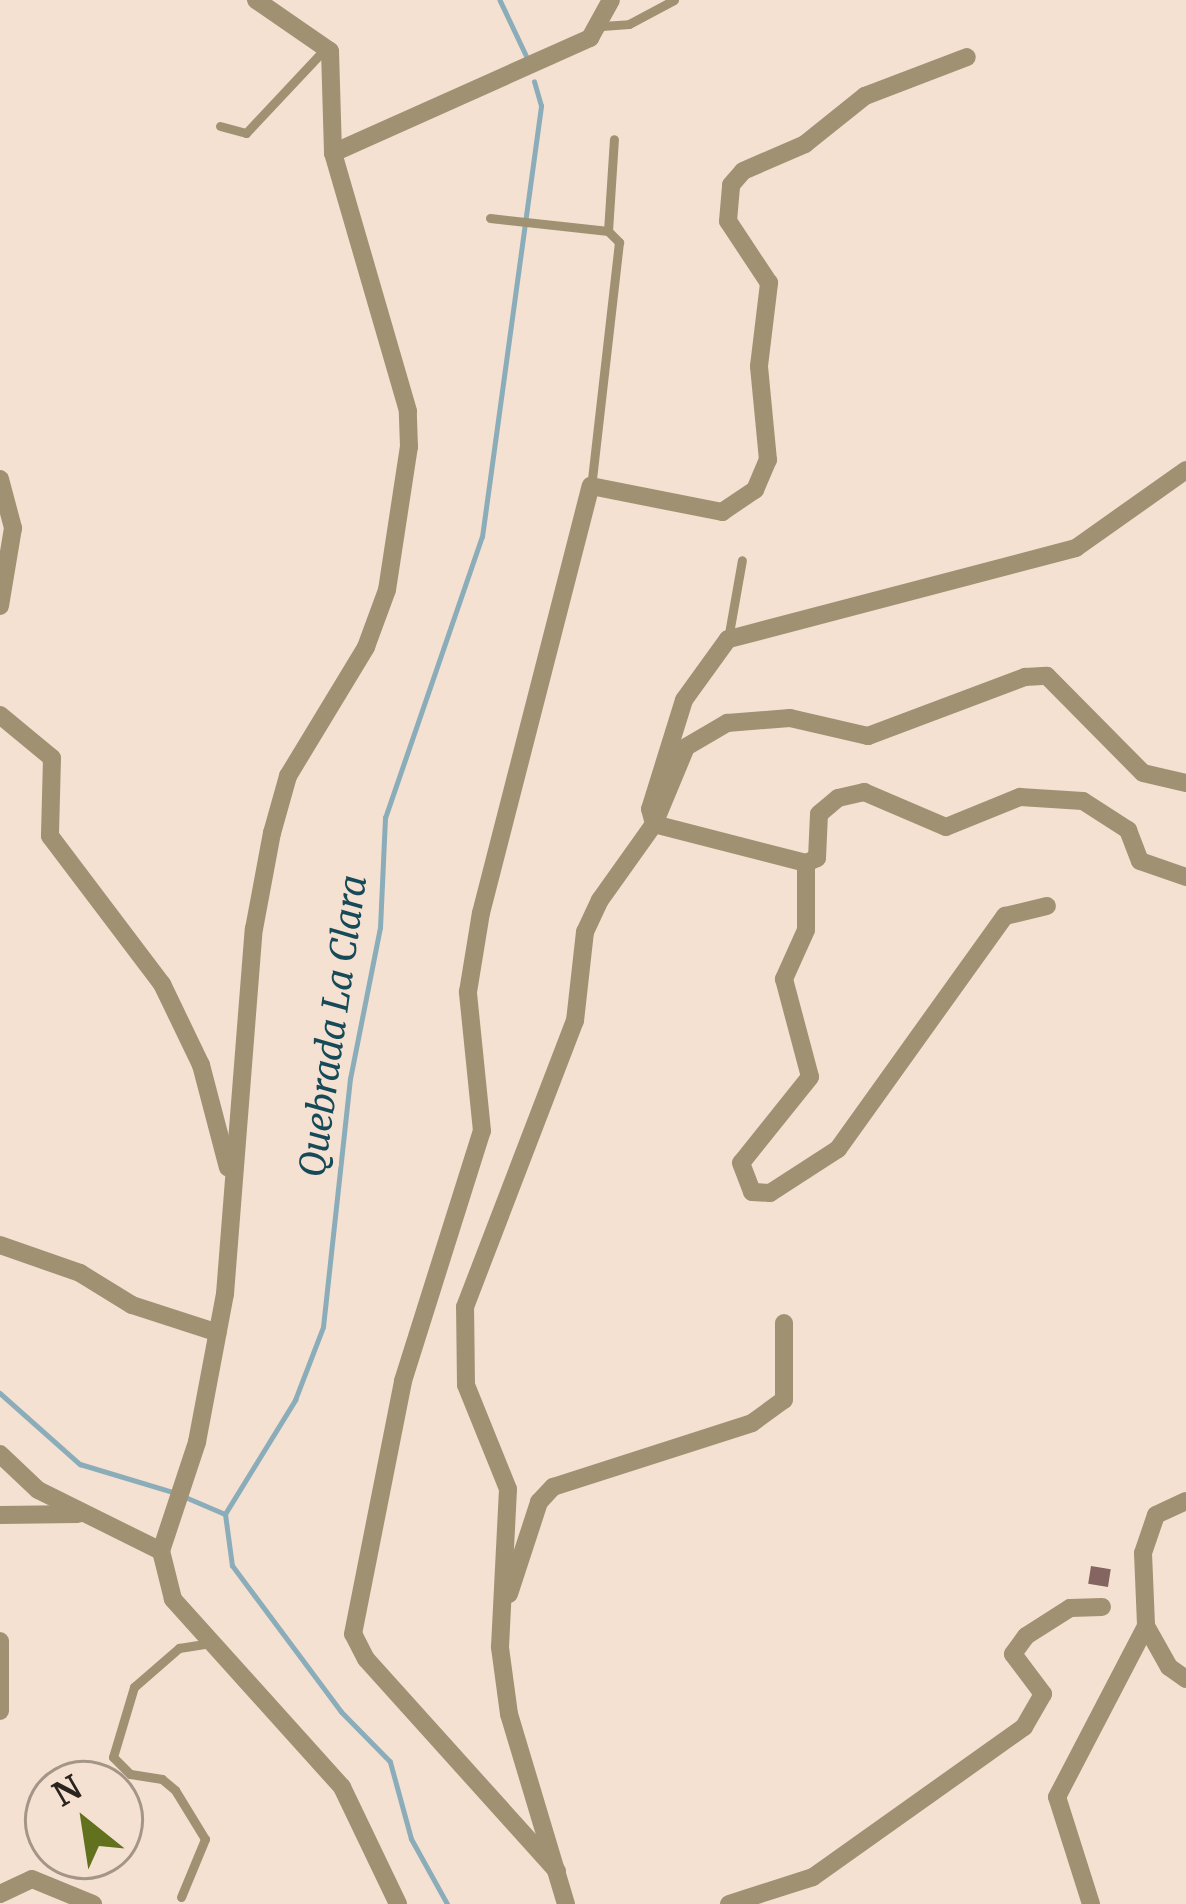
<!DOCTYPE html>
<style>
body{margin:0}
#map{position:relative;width:1186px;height:1904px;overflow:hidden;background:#f5e1d1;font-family:Merriweather,serif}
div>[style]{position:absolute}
.stream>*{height:4.5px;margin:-2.25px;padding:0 2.25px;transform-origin:2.25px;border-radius:2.25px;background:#8aadb9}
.building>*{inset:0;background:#846560;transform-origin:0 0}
.service>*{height:9px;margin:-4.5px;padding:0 4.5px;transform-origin:4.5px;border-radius:4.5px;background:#a19173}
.minor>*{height:18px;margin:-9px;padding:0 9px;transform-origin:9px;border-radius:9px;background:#a19173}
span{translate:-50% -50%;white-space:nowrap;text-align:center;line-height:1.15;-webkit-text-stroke:12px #f5e1d1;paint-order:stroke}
.water-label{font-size:36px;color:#174a58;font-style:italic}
.north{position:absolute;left:24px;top:1760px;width:120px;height:120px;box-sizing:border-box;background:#f5e1d1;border:3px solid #a49589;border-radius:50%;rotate:330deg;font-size:33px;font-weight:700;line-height:48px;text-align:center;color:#2b241e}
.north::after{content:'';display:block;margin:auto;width:42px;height:54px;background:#62711d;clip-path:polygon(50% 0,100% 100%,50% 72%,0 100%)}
</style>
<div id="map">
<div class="stream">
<i style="left:500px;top:0;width:61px;rotate:64.7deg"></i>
<i style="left:0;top:1393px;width:107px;rotate:41.6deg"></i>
<i style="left:80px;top:1464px;width:97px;rotate:16.8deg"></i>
<i style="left:183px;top:1496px;width:46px;rotate:23.2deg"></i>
<i style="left:447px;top:1904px;width:74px;rotate:-119deg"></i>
<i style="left:411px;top:1839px;width:80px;rotate:-105.3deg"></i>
<i style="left:390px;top:1762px;width:70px;rotate:-134.4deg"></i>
<i style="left:341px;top:1712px;width:182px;rotate:-126.7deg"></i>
<i style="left:232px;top:1566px;width:52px;rotate:-97.7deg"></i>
<i style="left:225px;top:1514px;width:134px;rotate:-58.4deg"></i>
<i style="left:295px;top:1400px;width:78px;rotate:-69deg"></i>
<i style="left:323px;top:1327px;width:249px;rotate:-83.8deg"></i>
<i style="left:350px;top:1079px;width:154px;rotate:-78.8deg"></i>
<i style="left:380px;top:928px;width:110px;rotate:-87.4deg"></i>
<i style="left:385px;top:818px;width:297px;rotate:-71deg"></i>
<i style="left:482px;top:537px;width:435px;rotate:-82.2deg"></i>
<i style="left:541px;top:106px;width:25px;rotate:-106deg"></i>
</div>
<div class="building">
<i style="left:1091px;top:1566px;width:20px;height:18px;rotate:9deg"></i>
</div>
<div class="service">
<i style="left:602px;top:26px;width:27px;rotate:-4deg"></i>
<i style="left:629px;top:24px;width:51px;rotate:-28.1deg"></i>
<i style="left:220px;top:126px;width:27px;rotate:15deg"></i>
<i style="left:246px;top:133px;width:115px;rotate:-46.8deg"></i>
<i style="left:490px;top:218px;width:119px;rotate:6.3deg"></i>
<i style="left:608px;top:231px;width:16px;rotate:45deg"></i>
<i style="left:619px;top:242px;width:246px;rotate:96.5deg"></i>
<i style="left:608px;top:231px;width:92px;rotate:-86.3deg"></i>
<i style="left:728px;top:639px;width:80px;rotate:-80deg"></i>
<i style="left:181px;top:1897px;width:63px;rotate:-67.5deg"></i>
<i style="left:205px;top:1839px;width:57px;rotate:-121.5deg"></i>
<i style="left:175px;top:1790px;width:17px;rotate:-140deg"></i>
<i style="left:162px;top:1779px;width:32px;rotate:-171deg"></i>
<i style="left:130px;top:1774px;width:24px;rotate:-135deg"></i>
<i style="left:113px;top:1757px;width:73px;rotate:-73.3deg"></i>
<i style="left:134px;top:1687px;width:60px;rotate:-40.9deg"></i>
<i style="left:179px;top:1648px;width:32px;rotate:-9deg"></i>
</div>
<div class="minor">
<i style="left:256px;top:0;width:90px;rotate:34.6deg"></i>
<i style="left:330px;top:51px;width:102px;rotate:88.3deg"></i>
<i style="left:1186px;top:470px;width:135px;rotate:144.7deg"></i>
<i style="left:1076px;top:548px;width:360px;rotate:165.3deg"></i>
<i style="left:728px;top:639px;width:75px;rotate:125.8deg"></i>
<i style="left:684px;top:700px;width:114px;rotate:107.3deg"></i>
<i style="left:650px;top:809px;width:16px;rotate:75deg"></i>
<i style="left:654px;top:824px;width:157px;rotate:14.4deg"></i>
<i style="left:806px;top:863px;width:12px;rotate:-24deg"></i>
<i style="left:817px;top:858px;width:44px;rotate:-87.4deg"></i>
<i style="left:819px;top:814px;width:25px;rotate:-40deg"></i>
<i style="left:838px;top:798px;width:27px;rotate:-13deg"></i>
<i style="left:864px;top:792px;width:89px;rotate:23.1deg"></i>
<i style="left:946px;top:827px;width:80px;rotate:-22.1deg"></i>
<i style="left:1020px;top:797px;width:63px;rotate:3.6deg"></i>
<i style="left:1083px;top:801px;width:54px;rotate:32.8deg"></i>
<i style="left:1128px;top:830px;width:33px;rotate:69deg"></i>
<i style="left:1140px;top:861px;width:49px;rotate:19.2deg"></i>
<i style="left:0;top:479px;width:51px;rotate:75.1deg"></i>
<i style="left:13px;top:528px;width:79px;rotate:99.5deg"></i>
<i style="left:0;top:715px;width:67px;rotate:39.6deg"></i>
<i style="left:52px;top:758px;width:78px;rotate:91.5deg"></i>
<i style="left:50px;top:836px;width:186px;rotate:52.9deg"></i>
<i style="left:162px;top:984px;width:90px;rotate:64.3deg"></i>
<i style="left:201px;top:1065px;width:106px;rotate:75.3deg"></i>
<i style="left:806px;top:863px;width:67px;rotate:90deg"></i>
<i style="left:806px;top:930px;width:54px;rotate:114.2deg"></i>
<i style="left:784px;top:979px;width:101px;rotate:75.1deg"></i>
<i style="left:810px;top:1077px;width:110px;rotate:128.7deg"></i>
<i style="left:741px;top:1163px;width:31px;rotate:69deg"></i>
<i style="left:752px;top:1192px;width:18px;rotate:3deg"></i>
<i style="left:770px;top:1193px;width:81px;rotate:-32.9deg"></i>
<i style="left:838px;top:1149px;width:287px;rotate:-54.4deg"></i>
<i style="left:1005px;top:916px;width:43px;rotate:-13.4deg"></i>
<i style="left:0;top:1245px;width:85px;rotate:19.3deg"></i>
<i style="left:80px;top:1273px;width:61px;rotate:31.6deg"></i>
<i style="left:132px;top:1305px;width:90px;rotate:18deg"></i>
<i style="left:0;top:1454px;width:52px;rotate:43.5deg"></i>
<i style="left:38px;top:1490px;width:137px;rotate:26.4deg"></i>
<i style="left:1186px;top:1501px;width:33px;rotate:155deg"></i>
<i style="left:1156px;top:1515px;width:40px;rotate:108.9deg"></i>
<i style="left:1143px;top:1553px;width:73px;rotate:87.6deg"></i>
<i style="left:1146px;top:1626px;width:47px;rotate:60.7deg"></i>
<i style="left:1169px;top:1667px;width:21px;rotate:35deg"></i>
<i style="left:0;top:1515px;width:78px;rotate:-0.7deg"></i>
<i style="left:509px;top:1594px;width:97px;rotate:-71.9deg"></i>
<i style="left:539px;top:1502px;width:21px;rotate:-47deg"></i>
<i style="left:553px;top:1487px;width:209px;rotate:-17.8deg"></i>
<i style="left:752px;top:1423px;width:39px;rotate:-36deg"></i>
<i style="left:784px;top:1400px;width:77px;rotate:-90deg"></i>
<i style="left:0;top:1641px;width:70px;rotate:90deg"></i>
<i style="left:557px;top:1871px;width:285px;rotate:-132deg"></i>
<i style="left:366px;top:1659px;width:28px;rotate:-117deg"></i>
<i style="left:353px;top:1634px;width:258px;rotate:-78.8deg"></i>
<i style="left:403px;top:1381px;width:262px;rotate:-72.5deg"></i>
<i style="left:482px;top:1131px;width:140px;rotate:-95.8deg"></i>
<i style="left:468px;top:992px;width:80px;rotate:-80.7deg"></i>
<i style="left:481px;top:913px;width:441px;rotate:-75.6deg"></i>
<i style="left:591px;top:486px;width:134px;rotate:11.2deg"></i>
<i style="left:722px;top:512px;width:40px;rotate:-34deg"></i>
<i style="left:755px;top:490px;width:33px;rotate:-67deg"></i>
<i style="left:768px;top:460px;width:94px;rotate:-95.5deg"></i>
<i style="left:759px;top:366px;width:84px;rotate:-83.1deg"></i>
<i style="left:769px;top:283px;width:74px;rotate:-123.5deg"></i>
<i style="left:728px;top:221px;width:36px;rotate:-85deg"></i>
<i style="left:731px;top:185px;width:18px;rotate:-49deg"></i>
<i style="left:743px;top:171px;width:68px;rotate:-23.5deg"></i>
<i style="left:805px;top:144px;width:77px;rotate:-38.7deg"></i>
<i style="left:865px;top:96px;width:109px;rotate:-20.9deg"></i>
<i style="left:0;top:1894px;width:35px;rotate:-25deg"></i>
<i style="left:32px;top:1879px;width:66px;rotate:22.3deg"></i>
<i style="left:398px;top:1904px;width:130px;rotate:-115.6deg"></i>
<i style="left:342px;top:1787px;width:253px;rotate:-132deg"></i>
<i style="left:173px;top:1599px;width:49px;rotate:-104deg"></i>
<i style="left:161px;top:1551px;width:115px;rotate:-71.7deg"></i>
<i style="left:197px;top:1442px;width:151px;rotate:-79.3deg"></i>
<i style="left:225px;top:1294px;width:366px;rotate:-85.5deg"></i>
<i style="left:254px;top:929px;width:98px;rotate:-79.4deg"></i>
<i style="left:272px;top:833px;width:59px;rotate:-74.3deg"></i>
<i style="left:288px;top:776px;width:151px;rotate:-58.8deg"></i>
<i style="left:366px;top:647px;width:61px;rotate:-69.8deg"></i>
<i style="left:387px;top:590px;width:145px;rotate:-81.3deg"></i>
<i style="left:409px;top:447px;width:36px;rotate:-92deg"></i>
<i style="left:408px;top:411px;width:269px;rotate:-106.2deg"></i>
<i style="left:333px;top:153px;width:282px;rotate:-24.1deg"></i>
<i style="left:590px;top:38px;width:43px;rotate:-61.1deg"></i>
<i style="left:566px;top:1904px;width:198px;rotate:-106.7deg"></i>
<i style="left:509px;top:1714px;width:68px;rotate:-97.7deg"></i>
<i style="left:500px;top:1647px;width:158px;rotate:-87.1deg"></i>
<i style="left:508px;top:1489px;width:112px;rotate:-112deg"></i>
<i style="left:466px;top:1385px;width:78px;rotate:-90.7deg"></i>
<i style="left:465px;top:1307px;width:306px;rotate:-69deg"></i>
<i style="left:575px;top:1021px;width:90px;rotate:-83.6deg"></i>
<i style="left:585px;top:932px;width:35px;rotate:-65deg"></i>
<i style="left:600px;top:900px;width:93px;rotate:-54.6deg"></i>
<i style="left:654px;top:824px;width:83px;rotate:-67.4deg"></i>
<i style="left:686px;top:747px;width:48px;rotate:-30.3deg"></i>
<i style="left:727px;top:723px;width:63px;rotate:-4.5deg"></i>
<i style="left:790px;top:718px;width:80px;rotate:13deg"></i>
<i style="left:868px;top:736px;width:168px;rotate:-20.6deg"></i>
<i style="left:1025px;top:677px;width:22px;rotate:-3deg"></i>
<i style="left:1047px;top:676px;width:136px;rotate:45.3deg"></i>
<i style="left:1143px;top:773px;width:44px;rotate:13.1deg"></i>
<i style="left:729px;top:1904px;width:88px;rotate:-17.8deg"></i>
<i style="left:813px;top:1877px;width:259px;rotate:-35.4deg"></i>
<i style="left:1024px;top:1727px;width:38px;rotate:-60deg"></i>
<i style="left:1043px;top:1694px;width:50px;rotate:-126.9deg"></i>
<i style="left:1013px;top:1654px;width:22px;rotate:-54deg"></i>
<i style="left:1026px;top:1636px;width:52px;rotate:-32.5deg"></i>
<i style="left:1070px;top:1608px;width:32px;rotate:-2deg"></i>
<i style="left:1091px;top:1904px;width:112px;rotate:-107.6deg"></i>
<i style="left:1057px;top:1797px;width:193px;rotate:-62.5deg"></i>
</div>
<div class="water-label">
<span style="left:333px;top:1026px;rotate:-82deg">Quebrada La Clara</span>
</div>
<div class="north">N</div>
</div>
